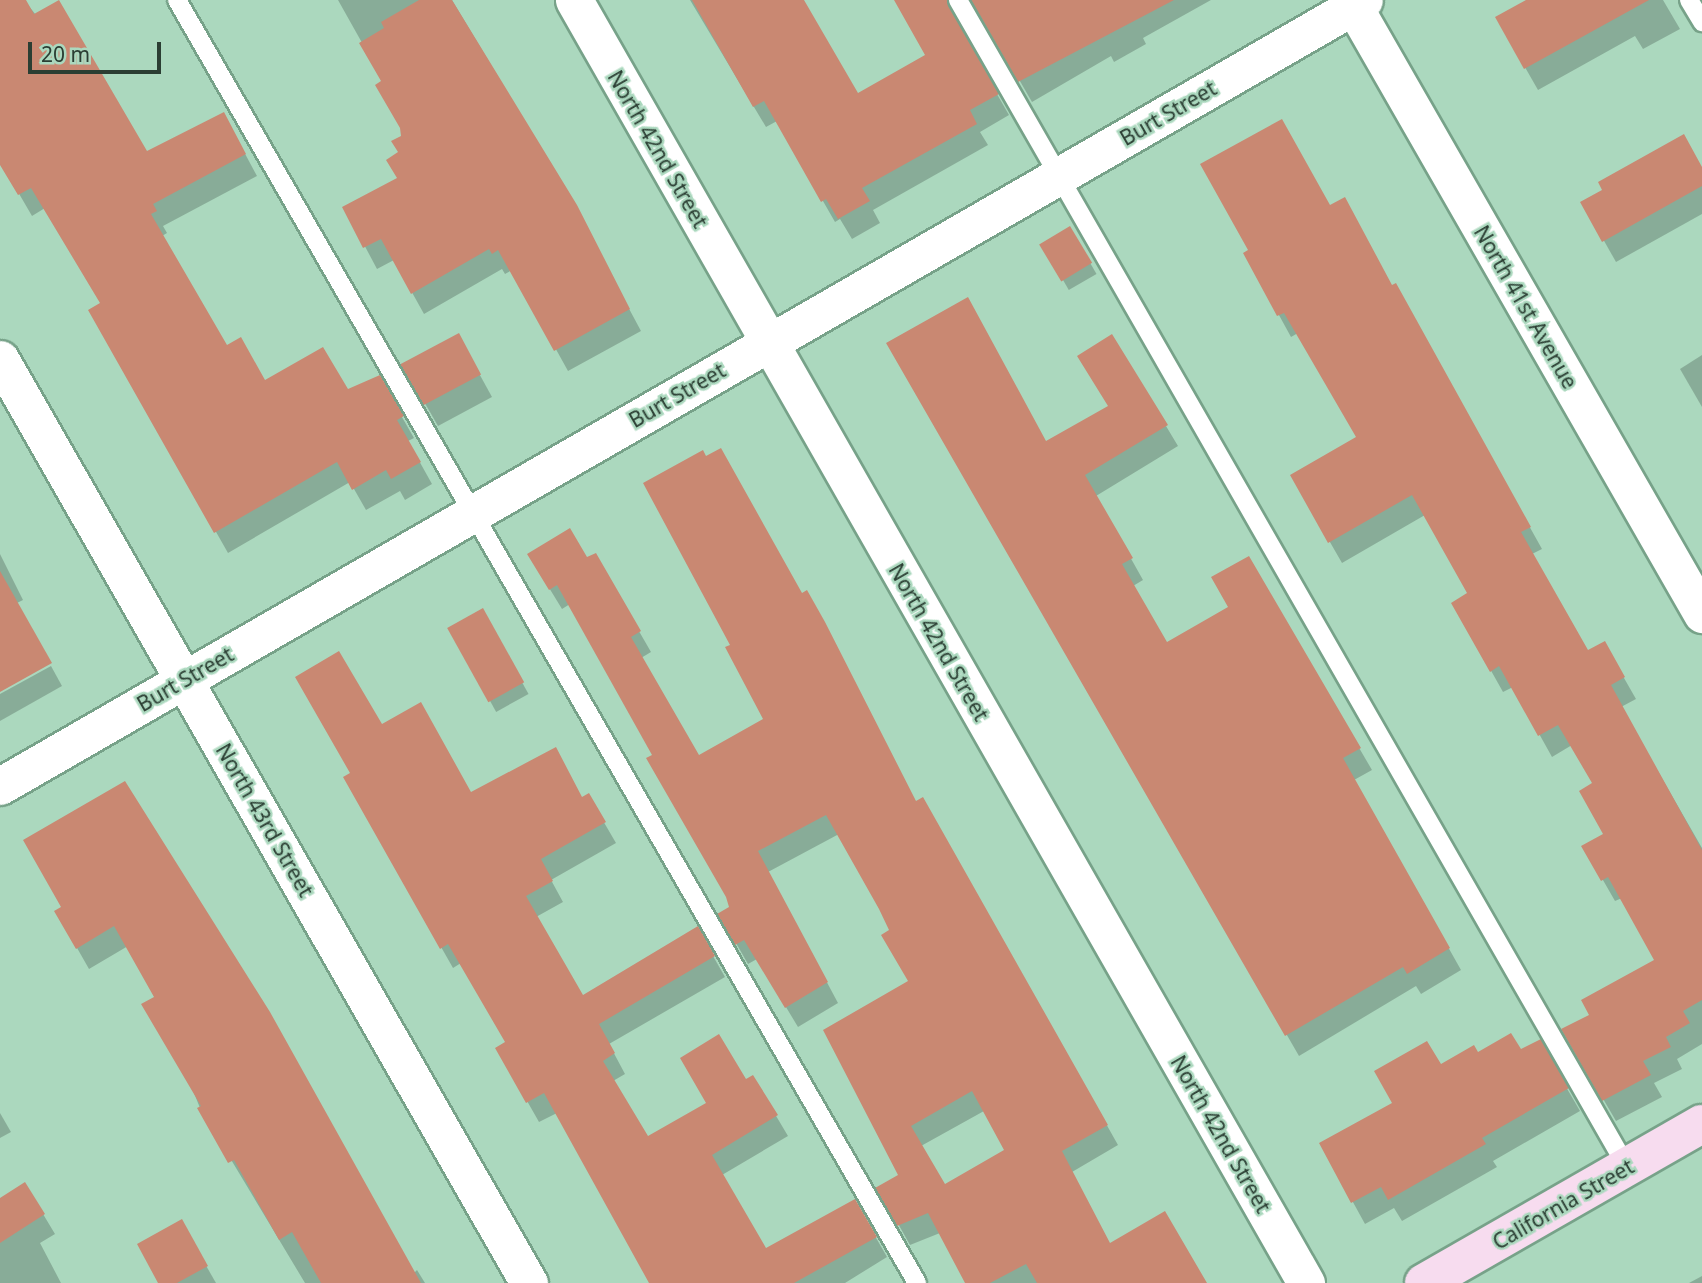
<!DOCTYPE html>
<style>
body{margin:0}
#map{position:relative;width:1702px;height:1283px;overflow:hidden;background:#abd8be;font-family:"Noto Sans",sans-serif}
div>[style]{position:absolute}
.shadow>*{inset:0;background:#0003;transform-origin:0 0}
.building>*{inset:0;background:#c98872;transform-origin:0 0}
.roads{filter:drop-shadow(2px 0 #77a289) drop-shadow(-2px 0 #77a289) drop-shadow(0 2px #77a289) drop-shadow(0 -2px #77a289)}
.lane>*{height:18px;margin:-9px;padding:0 9px;transform-origin:9px;border-radius:9px;background:#fff}
.street>*{height:37px;margin:-18.5px;padding:0 18.5px;transform-origin:18.5px;border-radius:18.5px;background:#fff}
.secondary>*{height:38px;margin:-19px;padding:0 19px;transform-origin:19px;border-radius:19px;background:#f7dcef}
span{translate:-50% -50%;white-space:nowrap;text-align:center;line-height:1.15;-webkit-text-stroke:5px #abd8be;paint-order:stroke}
.street-label{font-size:21px;color:#2b3e33}
.scale{position:absolute;left:28px;top:42px;width:133px;height:32px;box-sizing:border-box;border:4px solid #2b3e33;border-top:0;padding-left:9px;font-size:21px;line-height:24px;white-space:nowrap;color:#2b3e33;-webkit-text-stroke:5px #abd8be;paint-order:stroke}
</style>
<div id="map">
<div class="shadow">
<i style="clip-path:polygon(0 0,24px 0,146px 153px,235px 135px,257px 176px,163px 226px,167px 233px,162px 236px,226px 347px,265px 382px,347px 392px,379px 377px,414px 438px,408px 441px,432px 484px,405px 500px,400px 491px,366px 510px,350px 482px,228px 553px,90px 310px,102px 304px,45px 208px,32px 216px,0 161px)"></i>
<i style="clip-path:polygon(338px 0,452px 0,560px 180px,641px 331px,568px 371px,512px 270px,505px 274px,502px 269px,424px 314px,394px 260px,377px 269px,344px 207px,399px 179px,402px 128px,384px 82px)"></i>
<i style="clip-path:polygon(690px 0,802px 0,858px 96px,927px 56px,896px 0,1211px 0,1143px 38px,1146px 44px,1114px 62px,1111px 56px,1032px 102px,982px 15px,963px 11px,959px 28px,1009px 115px,980px 132px,988px 145px,873px 210px,880px 223px,852px 239px,840px 219px,835px 222px,777px 121px,766px 127px)"></i>
<i style="clip-path:polygon(1530px 0,1663px 0,1680px 29px,1643px 49px,1635px 36px,1538px 90px,1497px 18px)"></i>
<i style="clip-path:polygon(1702px 170px,1702px 214px,1616px 262px,1582px 202px,1605px 190px)"></i>
<i style="clip-path:polygon(1330px 207px,1407px 307px,1542px 549px,1532px 554px,1588px 652px,1604px 643px,1636px 699px,1621px 707px,1702px 848px,1702px 1044px,1677px 1059px,1682px 1069px,1654px 1083px,1662px 1097px,1616px 1121px,1563px 1030px,1591px 1015px,1657px 961px,1622px 898px,1615px 901px,1584px 847px,1606px 835px,1595px 784px,1572px 745px,1552px 757px,1513px 687px,1503px 692px,1453px 603px,1469px 594px,1425px 515px,1342px 563px,1292px 476px,1358px 438px,1298px 333px,1291px 337px,1245px 253px)"></i>
<i style="left:1070px;top:228px;width:53px;height:32px;rotate:60deg"></i>
<i style="clip-path:polygon(888px 344px,1046px 444px,1166px 426px,1178px 446px,1096px 496px,1143px 580px,1133px 586px,1166px 644px,1230px 608px,1248px 558px,1372px 770px,1354px 780px,1461px 970px,1421px 994px,1416px 986px,1299px 1056px)"></i>
<i style="clip-path:polygon(1702px 355px,1702px 407px,1680px 369px)"></i>
<i style="clip-path:polygon(470px 357px,492px 397px,438px 426px,403px 365px)"></i>
<i style="clip-path:polygon(0 554px,23px 600px,17px 603px,0 690px)"></i>
<i style="clip-path:polygon(evenodd,529px 555px,586px 560px,595px 555px,651px 652px,641px 658px,698px 757px,916px 803px,923px 799px,1118px 1145px,1072px 1172px,1110px 1245px,1205px 1283px,967px 1283px,940px 1233px,910px 1245px,878px 1188px,901px 1175px,910px 982px,892px 931px,839px 834px,768px 872px,838px 1003px,798px 1027px,757px 959px,748px 964px,720px 915px,731px 908px,728px 896px,654px 756px,570px 604px,562px 609px,529px 555px,984px 1111px,1006px 1150px,944px 1186px,921px 1146px,984px 1111px)"></i>
<i style="left:482px;top:610px;width:96px;height:37px;rotate:61deg"></i>
<i style="clip-path:polygon(51px 666px,62px 686px,0 721px,0 694px)"></i>
<i style="clip-path:polygon(381px 726px,470px 794px,582px 799px,588px 795px,616px 843px,551px 880px,563px 902px,536px 917px,582px 997px,697px 928px,725px 977px,609px 1044px,625px 1074px,613px 1081px,647px 1139px,753px 1077px,788px 1136px,722px 1175px,765px 1251px,855px 1201px,887px 1257px,845px 1283px,652px 1283px,557px 1113px,539px 1122px,497px 1048px,507px 1043px,461px 963px,453px 968px,345px 778px,353px 774px)"></i>
<i style="clip-path:polygon(125px 784px,414px 1273px,417px 1270px,425px 1283px,305px 1283px,200px 1108px,156px 998px,128px 946px,89px 969px,56px 911px,63px 907px)"></i>
<i style="clip-path:polygon(1540px 1042px,1580px 1111px,1493px 1161px,1497px 1167px,1402px 1221px,1394px 1208px,1365px 1224px,1321px 1144px,1394px 1104px,1440px 1067px,1478px 1054px,1520px 1052px)"></i>
<i style="clip-path:polygon(0 1113px,11px 1132px,0 1138px)"></i>
<i style="clip-path:polygon(25px 1184px,55px 1234px,40px 1243px,61px 1283px,0 1283px,0 1199px)"></i>
<i style="clip-path:polygon(181px 1222px,216px 1283px,160px 1283px)"></i>
<i style="clip-path:polygon(1702px 1276px,1702px 1283px,1689px 1283px)"></i>
</div>
<div class="building">
<i style="clip-path:polygon(0 0,26px 0,34px 14px,59px 0,147px 151px,224px 112px,246px 154px,153px 204px,157px 211px,151px 214px,227px 345px,241px 337px,265px 380px,323px 347px,348px 389px,380px 375px,404px 416px,397px 420px,421px 462px,391px 479px,386px 470px,352px 490px,337px 462px,214px 533px,88px 310px,100px 303px,31px 188px,18px 195px,0 165px)"></i>
<i style="clip-path:polygon(419px 0,452px 0,577px 205px,630px 309px,554px 351px,498px 250px,492px 254px,489px 249px,411px 294px,381px 239px,363px 248px,342px 207px,397px 178px,386px 160px,398px 152px,391px 141px,401px 136px,400px 128px,375px 85px,381px 81px,359px 43px,384px 28px,381px 22px)"></i>
<i style="clip-path:polygon(692px 0,804px 0,858px 93px,925px 55px,894px 0,947px 0,999px 94px,970px 110px,977px 124px,862px 188px,870px 201px,838px 219px,826px 199px,821px 202px,764px 101px,753px 107px)"></i>
<i style="clip-path:polygon(971px 0,1174px 0,1018px 82px)"></i>
<i style="clip-path:polygon(1526px 0,1649px 0,1524px 69px,1495px 17px)"></i>
<i style="clip-path:polygon(1282px 119px,1330px 205px,1345px 197px,1392px 285px,1396px 283px,1531px 527px,1521px 532px,1588px 650px,1605px 641px,1625px 677px,1611px 685px,1702px 850px,1702px 1000px,1683px 1011px,1690px 1023px,1666px 1037px,1671px 1047px,1643px 1061px,1651px 1075px,1602px 1101px,1561px 1029px,1589px 1015px,1581px 1000px,1654px 960px,1608px 877px,1601px 881px,1581px 846px,1603px 834px,1579px 791px,1592px 783px,1558px 725px,1538px 736px,1499px 666px,1490px 672px,1451px 603px,1467px 593px,1412px 495px,1328px 543px,1290px 475px,1356px 437px,1284px 313px,1277px 316px,1243px 253px,1248px 250px,1200px 164px)"></i>
<i style="clip-path:polygon(1684px 134px,1702px 167px,1702px 186px,1602px 242px,1580px 202px,1602px 190px,1598px 182px)"></i>
<i style="left:1070px;top:226px;width:43px;height:36px;rotate:59deg"></i>
<i style="clip-path:polygon(968px 297px,1046px 441px,1108px 406px,1077px 356px,1112px 334px,1168px 425px,1085px 475px,1133px 558px,1122px 564px,1167px 642px,1228px 607px,1211px 577px,1249px 556px,1361px 748px,1343px 758px,1450px 948px,1407px 974px,1403px 967px,1285px 1036px,886px 343px)"></i>
<i style="left:459px;top:333px;width:47px;height:67px;rotate:62deg"></i>
<i style="clip-path:polygon(evenodd,721px 448px,802px 593px,807px 590px,825px 622px,916px 801px,923px 797px,1108px 1125px,1062px 1151px,1110px 1243px,1165px 1211px,1207px 1283px,1037px 1283px,1026px 1264px,990px 1283px,965px 1283px,928px 1213px,897px 1226px,875px 1188px,898px 1175px,823px 1030px,908px 981px,881px 935px,889px 930px,879px 909px,826px 815px,758px 851px,828px 982px,785px 1008px,744px 940px,735px 945px,717px 914px,729px 907px,726px 897px,646px 758px,652px 755px,557px 585px,549px 590px,527px 554px,570px 528px,587px 557px,596px 553px,641px 631px,631px 637px,699px 755px,763px 719px,725px 647px,730px 645px,643px 483px,703px 450px,706px 456px,721px 448px,972px 1091px,1004px 1150px,945px 1184px,911px 1126px,972px 1091px)"></i>
<i style="clip-path:polygon(0 571px,52px 663px,0 692px)"></i>
<i style="left:483px;top:608px;width:85px;height:41px;rotate:61deg"></i>
<i style="clip-path:polygon(339px 651px,382px 724px,421px 702px,471px 792px,556px 747px,582px 797px,589px 793px,606px 822px,541px 859px,553px 881px,526px 896px,583px 995px,698px 926px,715px 956px,599px 1024px,615px 1053px,603px 1061px,648px 1136px,706px 1103px,680px 1058px,719px 1034px,746px 1079px,753px 1075px,778px 1115px,712px 1155px,766px 1248px,855px 1199px,877px 1237px,794px 1283px,649px 1283px,544px 1093px,526px 1103px,495px 1048px,505px 1042px,448px 944px,440px 949px,343px 777px,350px 773px,295px 677px)"></i>
<i style="clip-path:polygon(125px 781px,270px 1012px,421px 1283px,321px 1283px,292px 1232px,279px 1240px,234px 1160px,228px 1163px,197px 1108px,201px 1106px,141px 1004px,154px 997px,114px 926px,76px 949px,54px 911px,61px 907px,23px 840px)"></i>
<i style="clip-path:polygon(1511px 1033px,1521px 1049px,1541px 1039px,1569px 1088px,1482px 1138px,1486px 1144px,1388px 1200px,1381px 1187px,1351px 1203px,1319px 1143px,1392px 1103px,1374px 1071px,1427px 1041px,1441px 1064px,1474px 1045px,1478px 1052px)"></i>
<i style="clip-path:polygon(25px 1182px,45px 1214px,0 1243px,0 1198px)"></i>
<i style="clip-path:polygon(182px 1219px,208px 1266px,177px 1283px,158px 1283px,137px 1244px)"></i>
</div>
<div class="roads">
<div class="lane">
<i style="left:177px;top:0;width:1481px;rotate:60.02deg"></i>
<i style="left:958px;top:0;width:1345px;rotate:60.18deg"></i>
<i style="left:1689px;top:0;width:26px;rotate:59deg"></i>
</div>
<div class="street">
<i style="left:574px;top:0;width:1477px;rotate:60.29deg"></i>
<i style="left:1350px;top:0;width:708px;rotate:60.17deg"></i>
<i style="left:0;top:359px;width:1065px;rotate:60.21deg"></i>
<i style="left:0;top:786px;width:1574px;rotate:-29.95deg"></i>
</div>
<div class="secondary">
<i style="left:1424px;top:1283px;width:320px;rotate:-29.8deg"></i>
</div>
</div>
<div class="street-label">
<span style="left:1168px;top:113px;rotate:-30deg">Burt Street</span>
<span style="left:658px;top:149px;rotate:60deg">North 42nd Street</span>
<span style="left:1526px;top:307px;rotate:60deg">North 41st Avenue</span>
<span style="left:677px;top:395px;rotate:-30deg">Burt Street</span>
<span style="left:939px;top:642px;rotate:60deg">North 42nd Street</span>
<span style="left:185px;top:679px;rotate:-30deg">Burt Street</span>
<span style="left:265px;top:820px;rotate:60deg">North 43rd Street</span>
<span style="left:1221px;top:1134px;rotate:60deg">North 42nd Street</span>
<span style="left:1563px;top:1204px;rotate:-30deg">California Street</span>
</div>
<div class="scale">20 m</div>
</div>
